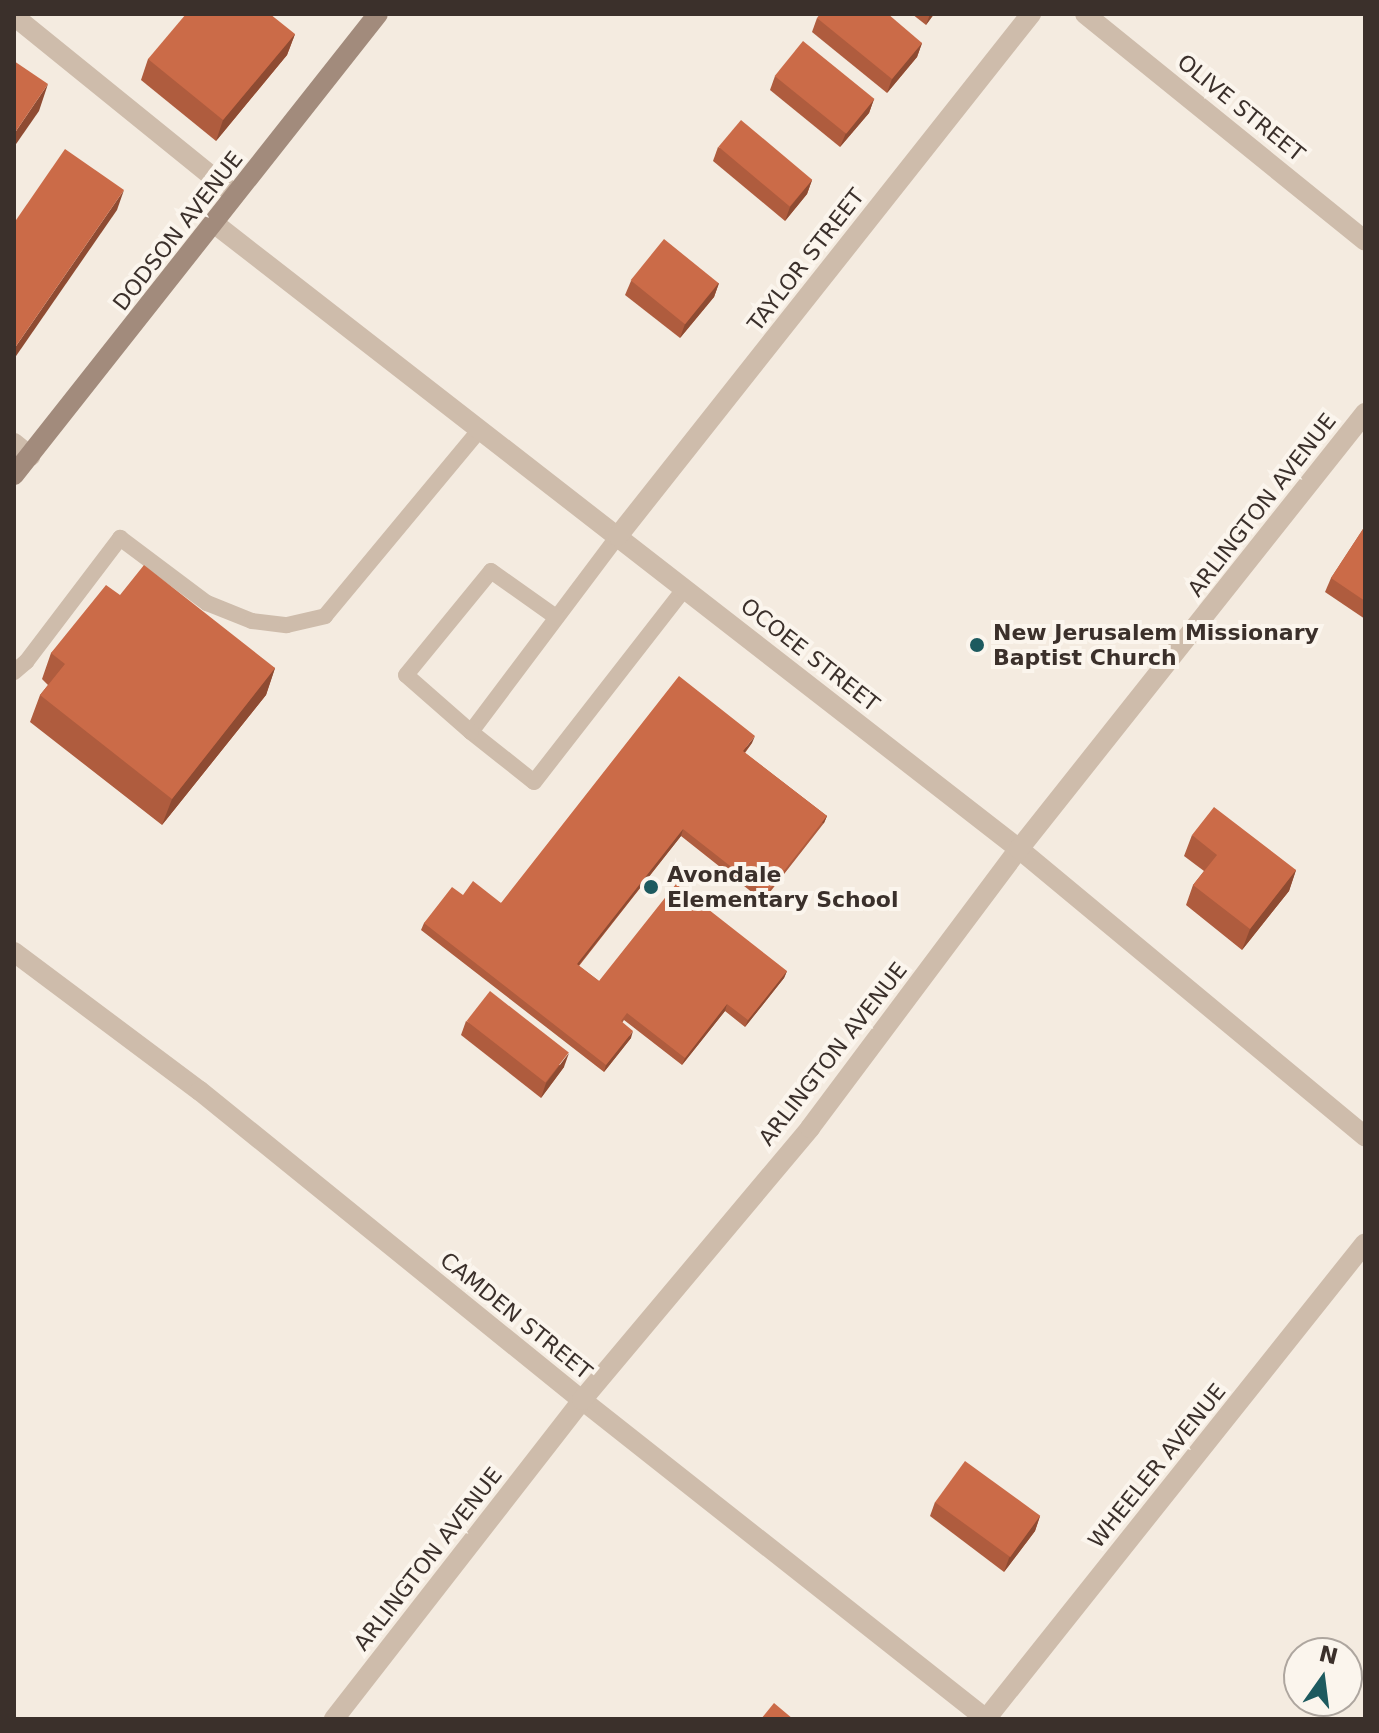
<!DOCTYPE html>
<style>
body{margin:0}
#map{position:relative;width:1379px;height:1733px;overflow:hidden;background:#f4ebe0;font-family:"DejaVu Sans",sans-serif}
div>[style]{position:absolute}
.lane>*{height:16px;margin:-8px;padding:0 8px;transform-origin:8px;border-radius:8px;background:#cebcab}
.street>*{height:20px;margin:-10px;padding:0 10px;transform-origin:10px;border-radius:10px;background:#cebcab}
.secondary>*{height:20px;margin:-10px;padding:0 10px;transform-origin:10px;border-radius:10px;background:#a28b7c}
.wall>*{inset:0;background:#af5c3e}
.shaded-wall>*{inset:0;background:#8e4b32;transform-origin:0 0}
.building>*{inset:0;background:#cb6b48;transform-origin:0 0}
.dots>*{width:22px;height:22px;translate:-50% -50%;box-sizing:border-box;border:4px solid #fbf5ed;border-radius:50%}
span{translate:-50% -50%;white-space:nowrap;text-align:center;line-height:1.15;-webkit-text-stroke:8px #fbf5ed;paint-order:stroke}
.street-label{font-size:22px;color:#3b302b}
.poi-label{font-size:22px;color:#3b302b;font-weight:700}
.left{translate:0 -50%;text-align:left}
.frame{position:absolute;inset:0;border:16px solid #3b302b;pointer-events:none}
.north{position:absolute;left:1283px;top:1637px;width:80px;height:80px;box-sizing:border-box;background:#fbf5ed;border:2px solid #aea69f;border-radius:50%;rotate:14deg;font-size:22px;font-weight:700;line-height:32px;text-align:center;color:#3b302b}
.north::after{content:'';display:block;margin:auto;width:28px;height:36px;background:#1d5a5f;clip-path:polygon(50% 0,100% 100%,50% 72%,0 100%)}
</style>
<div id="map">
<div class="lane">
<i style="left:618px;top:536px;width:245px;rotate:126.9deg"></i>
<i style="left:471px;top:732px;width:80px;rotate:38.4deg"></i>
<i style="left:534px;top:782px;width:246px;rotate:-52.1deg"></i>
<i style="left:14px;top:672px;width:16px;rotate:-40deg"></i>
<i style="left:26px;top:662px;width:156px;rotate:-52.8deg"></i>
<i style="left:120px;top:538px;width:109px;rotate:36.8deg"></i>
<i style="left:207px;top:603px;width:48px;rotate:21.8deg"></i>
<i style="left:252px;top:621px;width:35px;rotate:7deg"></i>
<i style="left:287px;top:625px;width:39px;rotate:-13deg"></i>
<i style="left:325px;top:616px;width:243px;rotate:-50.3deg"></i>
<i style="left:471px;top:732px;width:86px;rotate:-138.8deg"></i>
<i style="left:406px;top:675px;width:134px;rotate:-50.7deg"></i>
<i style="left:491px;top:571px;width:80px;rotate:35.3deg"></i>
</div>
<div class="street">
<i style="left:1085px;top:14px;width:360px;rotate:39deg"></i>
<i style="left:14px;top:16px;width:284px;rotate:39deg"></i>
<i style="left:215px;top:224px;width:1018px;rotate:37.86deg"></i>
<i style="left:1019px;top:849px;width:450px;rotate:39.7deg"></i>
<i style="left:14px;top:443px;width:21px;rotate:39deg"></i>
<i style="left:618px;top:536px;width:666px;rotate:-51.65deg"></i>
<i style="left:14px;top:952px;width:232px;rotate:36.8deg"></i>
<i style="left:200px;top:1091px;width:491px;rotate:39deg"></i>
<i style="left:582px;top:1400px;width:515px;rotate:38.29deg"></i>
<i style="left:334px;top:1719px;width:404px;rotate:-52.1deg"></i>
<i style="left:582px;top:1400px;width:355px;rotate:-50deg"></i>
<i style="left:810px;top:1128px;width:349px;rotate:-53.2deg"></i>
<i style="left:1019px;top:849px;width:557px;rotate:-51.57deg"></i>
<i style="left:986px;top:1719px;width:608px;rotate:-51.47deg"></i>
</div>
<div class="secondary">
<i style="left:14px;top:475px;width:587px;rotate:-51.71deg"></i>
</div>
<div class="wall">
<i style="clip-path:polygon(912px 14px,934px 14px,926px 25px)"></i>
<i style="clip-path:polygon(817px 18px,922px 43px,917px 57px,887px 93px,812px 32px)"></i>
<i style="clip-path:polygon(295px 34px,287px 55px,216px 141px,141px 80px,148px 59px)"></i>
<i style="clip-path:polygon(775px 76px,874px 99px,869px 113px,840px 147px,770px 90px)"></i>
<i style="clip-path:polygon(718px 147px,812px 180px,807px 194px,785px 221px,713px 161px)"></i>
<i style="clip-path:polygon(631px 281px,719px 283px,714px 297px,680px 338px,625px 295px)"></i>
<i style="clip-path:polygon(1365px 526px,1365px 619px,1325px 592px,1331px 578px)"></i>
<i style="clip-path:polygon(120px 595px,275px 668px,266px 695px,162px 825px,30px 722px,40px 695px,48px 685px,42px 679px,51px 653px)"></i>
<i style="clip-path:polygon(752px 743px,745px 753px,827px 816px,824px 823px,763px 901px,681px 836px,579px 966px,599px 981px,787px 971px,784px 978px,745px 1027px,725px 1011px,682px 1065px,624px 1020px,622px 1023px,631px 1038px,604px 1072px,421px 930px,424px 923px,463px 895px,501px 903px)"></i>
<i style="clip-path:polygon(1192px 835px,1296px 870px,1289px 891px,1242px 950px,1186px 905px,1193px 885px,1204px 871px,1184px 856px)"></i>
<i style="clip-path:polygon(466px 1021px,564px 1067px,541px 1098px,461px 1035px)"></i>
<i style="clip-path:polygon(935px 1502px,1040px 1516px,1035px 1531px,1004px 1572px,930px 1516px)"></i>
</div>
<div class="shaded-wall">
<i style="clip-path:polygon(930px 14px,934px 14px,926px 25px)"></i>
<i style="clip-path:polygon(295px 34px,287px 55px,216px 141px,223px 120px)"></i>
<i style="clip-path:polygon(922px 43px,917px 57px,887px 93px,892px 79px)"></i>
<i style="clip-path:polygon(48px 84px,39px 111px,14px 147px,14px 134px)"></i>
<i style="clip-path:polygon(874px 99px,869px 113px,840px 147px,846px 133px)"></i>
<i style="clip-path:polygon(812px 180px,807px 194px,785px 221px,790px 207px)"></i>
<i style="clip-path:polygon(124px 190px,117px 210px,14px 359px,14px 349px)"></i>
<i style="clip-path:polygon(719px 283px,714px 297px,680px 338px,685px 324px)"></i>
<i style="clip-path:polygon(275px 668px,266px 695px,162px 825px,172px 799px)"></i>
<i style="clip-path:polygon(755px 736px,752px 743px,740px 758px,743px 751px)"></i>
<i style="left:827px;top:816px;width:8px;height:99px;rotate:113deg"></i>
<i style="clip-path:polygon(683px 829px,681px 836px,574px 971px,577px 964px)"></i>
<i style="clip-path:polygon(1296px 870px,1289px 891px,1242px 950px,1250px 929px)"></i>
<i style="clip-path:polygon(787px 971px,784px 978px,745px 1027px,748px 1020px)"></i>
<i style="clip-path:polygon(727px 1004px,725px 1011px,682px 1065px,685px 1058px)"></i>
<i style="clip-path:polygon(633px 1031px,631px 1038px,604px 1072px,606px 1065px)"></i>
<i style="clip-path:polygon(569px 1053px,564px 1067px,541px 1098px,546px 1083px)"></i>
<i style="clip-path:polygon(1040px 1516px,1035px 1531px,1004px 1572px,1009px 1558px)"></i>
</div>
<div class="building">
<i style="clip-path:polygon(186px 14px,270px 14px,295px 34px,223px 120px,148px 59px)"></i>
<i style="clip-path:polygon(820px 14px,888px 14px,922px 43px,892px 79px,817px 18px)"></i>
<i style="left:803px;top:41px;width:92px;height:45px;rotate:39deg"></i>
<i style="clip-path:polygon(14px 61px,48px 84px,14px 134px)"></i>
<i style="left:741px;top:120px;width:93px;height:35px;rotate:40deg"></i>
<i style="clip-path:polygon(65px 149px,124px 190px,14px 349px,14px 223px)"></i>
<i style="left:664px;top:239px;width:70px;height:53px;rotate:39deg"></i>
<i style="clip-path:polygon(1365px 526px,1365px 601px,1331px 578px)"></i>
<i style="clip-path:polygon(144px 565px,275px 668px,172px 799px,40px 695px,65px 664px,51px 653px,106px 585px,120px 595px)"></i>
<i style="clip-path:polygon(679px 676px,755px 736px,743px 751px,827px 816px,766px 894px,683px 829px,577px 964px,599px 981px,676px 884px,787px 971px,748px 1020px,727px 1004px,685px 1058px,627px 1013px,621px 1021px,633px 1031px,606px 1065px,424px 923px,452px 887px,463px 895px,473px 881px,501px 903px)"></i>
<i style="clip-path:polygon(1214px 807px,1296px 870px,1250px 929px,1193px 885px,1217px 855px,1192px 835px)"></i>
<i style="left:490px;top:991px;width:100px;height:38px;rotate:38deg"></i>
<i style="left:965px;top:1461px;width:93px;height:51px;rotate:36deg"></i>
<i style="clip-path:polygon(774px 1703px,793px 1719px,761px 1719px)"></i>
</div>
<div class="dots">
<i style="left:977px;top:645px;background:#1d5a5f"></i>
<i style="left:651px;top:887px;background:#1d5a5f"></i>
</div>
<div class="street-label">
<span style="left:1241px;top:108px;rotate:39deg">OLIVE STREET</span>
<span style="left:178px;top:231px;rotate:-52deg">DODSON AVENUE</span>
<span style="left:806px;top:260px;rotate:-52deg">TAYLOR STREET</span>
<span style="left:1262px;top:505px;rotate:-52deg">ARLINGTON AVENUE</span>
<span style="left:810px;top:655px;rotate:38deg">OCOEE STREET</span>
<span style="left:833px;top:1054px;rotate:-52deg">ARLINGTON AVENUE</span>
<span style="left:516px;top:1316px;rotate:39deg">CAMDEN STREET</span>
<span style="left:1157px;top:1466px;rotate:-51deg">WHEELER AVENUE</span>
<span style="left:428px;top:1559px;rotate:-52deg">ARLINGTON AVENUE</span>
</div>
<div class="poi-label">
<span class="left" style="left:993px;top:645px">New Jerusalem Missionary<br>Baptist Church</span>
<span class="left" style="left:667px;top:887px">Avondale<br>Elementary School</span>
</div>
<div class="frame"></div>
<div class="north">N</div>
</div>
